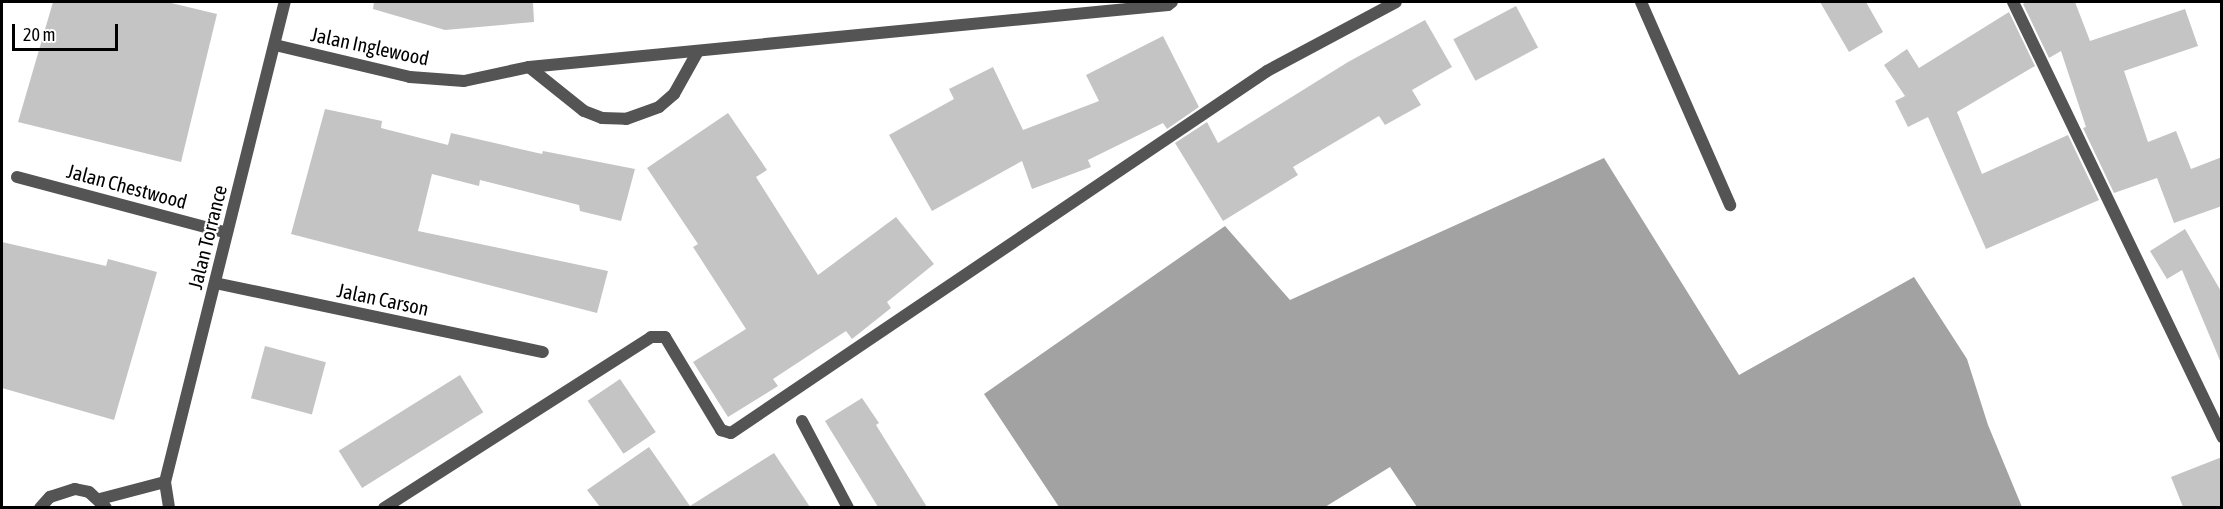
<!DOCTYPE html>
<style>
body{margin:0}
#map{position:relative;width:2223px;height:509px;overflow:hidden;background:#fff;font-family:"Asap Condensed",sans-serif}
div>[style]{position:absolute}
.water>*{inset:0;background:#a2a2a2}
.building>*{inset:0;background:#c4c4c4;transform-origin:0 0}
.street>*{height:12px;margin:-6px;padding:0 6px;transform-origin:6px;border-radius:6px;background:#545454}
span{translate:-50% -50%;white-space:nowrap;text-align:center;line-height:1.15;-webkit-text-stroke:4.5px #fff;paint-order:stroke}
.street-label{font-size:20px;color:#000}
.frame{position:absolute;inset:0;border:3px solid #000;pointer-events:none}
.scale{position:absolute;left:12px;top:24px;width:106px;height:27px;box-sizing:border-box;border:3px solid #000;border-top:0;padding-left:8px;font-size:18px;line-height:21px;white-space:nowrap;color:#000;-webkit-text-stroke:4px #fff;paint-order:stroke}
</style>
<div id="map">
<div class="water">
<i style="clip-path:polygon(1604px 158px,1739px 375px,1914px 277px,1967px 359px,1988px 425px,2022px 507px,1417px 507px,1390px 467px,1325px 507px,1059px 507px,984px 394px,1225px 226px,1290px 300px)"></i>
</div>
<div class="building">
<i style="clip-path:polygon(53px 2px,167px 2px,217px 14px,181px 162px,18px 122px)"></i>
<i style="clip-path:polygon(374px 2px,533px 2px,534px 22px,445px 30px,373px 9px)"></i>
<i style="clip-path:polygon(1820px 2px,1866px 2px,1883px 32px,1849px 52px)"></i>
<i style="clip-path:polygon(2026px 2px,2075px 2px,2090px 41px,2185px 9px,2198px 46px,2124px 71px,2148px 142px,2176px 131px,2191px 169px,2222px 157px,2222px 206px,2174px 223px,2157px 178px,2114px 193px,2083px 128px,2086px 127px,2061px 51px,2049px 58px,2023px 4px)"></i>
<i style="left:1516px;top:6px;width:47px;height:71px;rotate:62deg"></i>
<i style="clip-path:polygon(2009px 12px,2035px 66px,1957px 112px,1982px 174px,2068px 135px,2099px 200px,1986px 249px,1928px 117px,1908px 127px,1895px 101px,1905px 96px,1884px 65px,1907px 49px,1919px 68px)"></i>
<i style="clip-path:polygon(1425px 20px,1452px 67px,1412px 90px,1421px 105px,1385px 125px,1379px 116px,1293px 167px,1298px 175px,1223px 221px,1175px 143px,1207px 122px,1218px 143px,1348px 62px)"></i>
<i style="clip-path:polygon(1163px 36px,1199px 107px,1167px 129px,1163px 123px,1088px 160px,1091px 167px,1032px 189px,1022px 161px,932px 211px,889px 135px,954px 99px,949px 89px,993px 67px,1023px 130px,1099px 101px,1086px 75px)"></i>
<i style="clip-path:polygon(325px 109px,382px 121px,381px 128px,448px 145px,451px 133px,542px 154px,543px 151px,635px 169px,621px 221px,580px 211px,579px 205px,480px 180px,479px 186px,432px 174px,418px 231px,608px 271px,597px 313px,291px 234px)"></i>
<i style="clip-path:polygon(728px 113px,767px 170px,756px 177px,818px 275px,896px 217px,934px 264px,887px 302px,891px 308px,852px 339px,846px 331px,773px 379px,778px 386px,728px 417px,693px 362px,746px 329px,693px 247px,698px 244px,647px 168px)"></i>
<i style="clip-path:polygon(2185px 229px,2222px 293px,2221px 363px,2182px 270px,2167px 279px,2150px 251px)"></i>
<i style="clip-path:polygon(2px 242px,106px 266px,108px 259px,157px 272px,114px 420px,2px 388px)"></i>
<i style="left:265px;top:346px;width:63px;height:54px;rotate:15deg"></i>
<i style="left:460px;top:375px;width:44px;height:143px;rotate:58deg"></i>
<i style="left:620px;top:379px;width:64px;height:39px;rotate:56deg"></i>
<i style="clip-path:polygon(862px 398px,879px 423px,876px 425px,927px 507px,878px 507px,825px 421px)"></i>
<i style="clip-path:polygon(649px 447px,690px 506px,774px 453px,810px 507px,600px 507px,587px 490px)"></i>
<i style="clip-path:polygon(2222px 457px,2222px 507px,2183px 507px,2171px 477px)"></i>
</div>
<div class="street">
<i style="left:1641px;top:2px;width:222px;rotate:66.3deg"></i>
<i style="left:2013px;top:2px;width:483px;rotate:64.3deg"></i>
<i style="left:275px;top:45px;width:139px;rotate:13.3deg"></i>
<i style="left:410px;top:77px;width:54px;rotate:4.2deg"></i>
<i style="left:464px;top:81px;width:66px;rotate:-12.2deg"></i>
<i style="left:529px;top:67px;width:642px;rotate:-5.54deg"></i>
<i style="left:1168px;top:5px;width:5px;rotate:-37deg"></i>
<i style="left:529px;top:67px;width:70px;rotate:38.7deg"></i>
<i style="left:584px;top:111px;width:19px;rotate:21deg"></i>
<i style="left:602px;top:118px;width:24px;rotate:2deg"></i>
<i style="left:626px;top:119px;width:35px;rotate:-20deg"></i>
<i style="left:659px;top:107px;width:20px;rotate:-41deg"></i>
<i style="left:674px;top:94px;width:49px;rotate:-60.8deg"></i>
<i style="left:17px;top:177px;width:217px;rotate:14.9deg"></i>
<i style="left:215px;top:283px;width:335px;rotate:11.9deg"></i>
<i style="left:802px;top:421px;width:98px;rotate:62.1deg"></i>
<i style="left:165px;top:482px;width:495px;rotate:-76deg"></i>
<i style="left:100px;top:499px;width:67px;rotate:-14.7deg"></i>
<i style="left:165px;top:482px;width:26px;rotate:81deg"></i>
<i style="left:40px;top:508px;width:15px;rotate:-48deg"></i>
<i style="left:50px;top:497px;width:26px;rotate:-18deg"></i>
<i style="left:75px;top:489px;width:14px;rotate:12deg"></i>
<i style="left:89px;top:492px;width:23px;rotate:43deg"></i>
<i style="left:384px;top:508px;width:317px;rotate:-32.6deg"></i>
<i style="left:651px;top:337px;width:14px"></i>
<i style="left:665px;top:337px;width:109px;rotate:58.9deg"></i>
<i style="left:721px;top:430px;width:10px;rotate:17deg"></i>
<i style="left:731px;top:433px;width:647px;rotate:-34.03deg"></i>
<i style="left:1267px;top:71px;width:146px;rotate:-28.1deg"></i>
</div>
<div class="street-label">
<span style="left:370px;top:46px;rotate:12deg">Jalan Inglewood</span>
<span style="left:127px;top:186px;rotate:15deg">Jalan Chestwood</span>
<span style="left:207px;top:237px;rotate:-76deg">Jalan Torrance</span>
<span style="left:383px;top:299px;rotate:12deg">Jalan Carson</span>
</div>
<div class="frame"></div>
<div class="scale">20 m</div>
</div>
